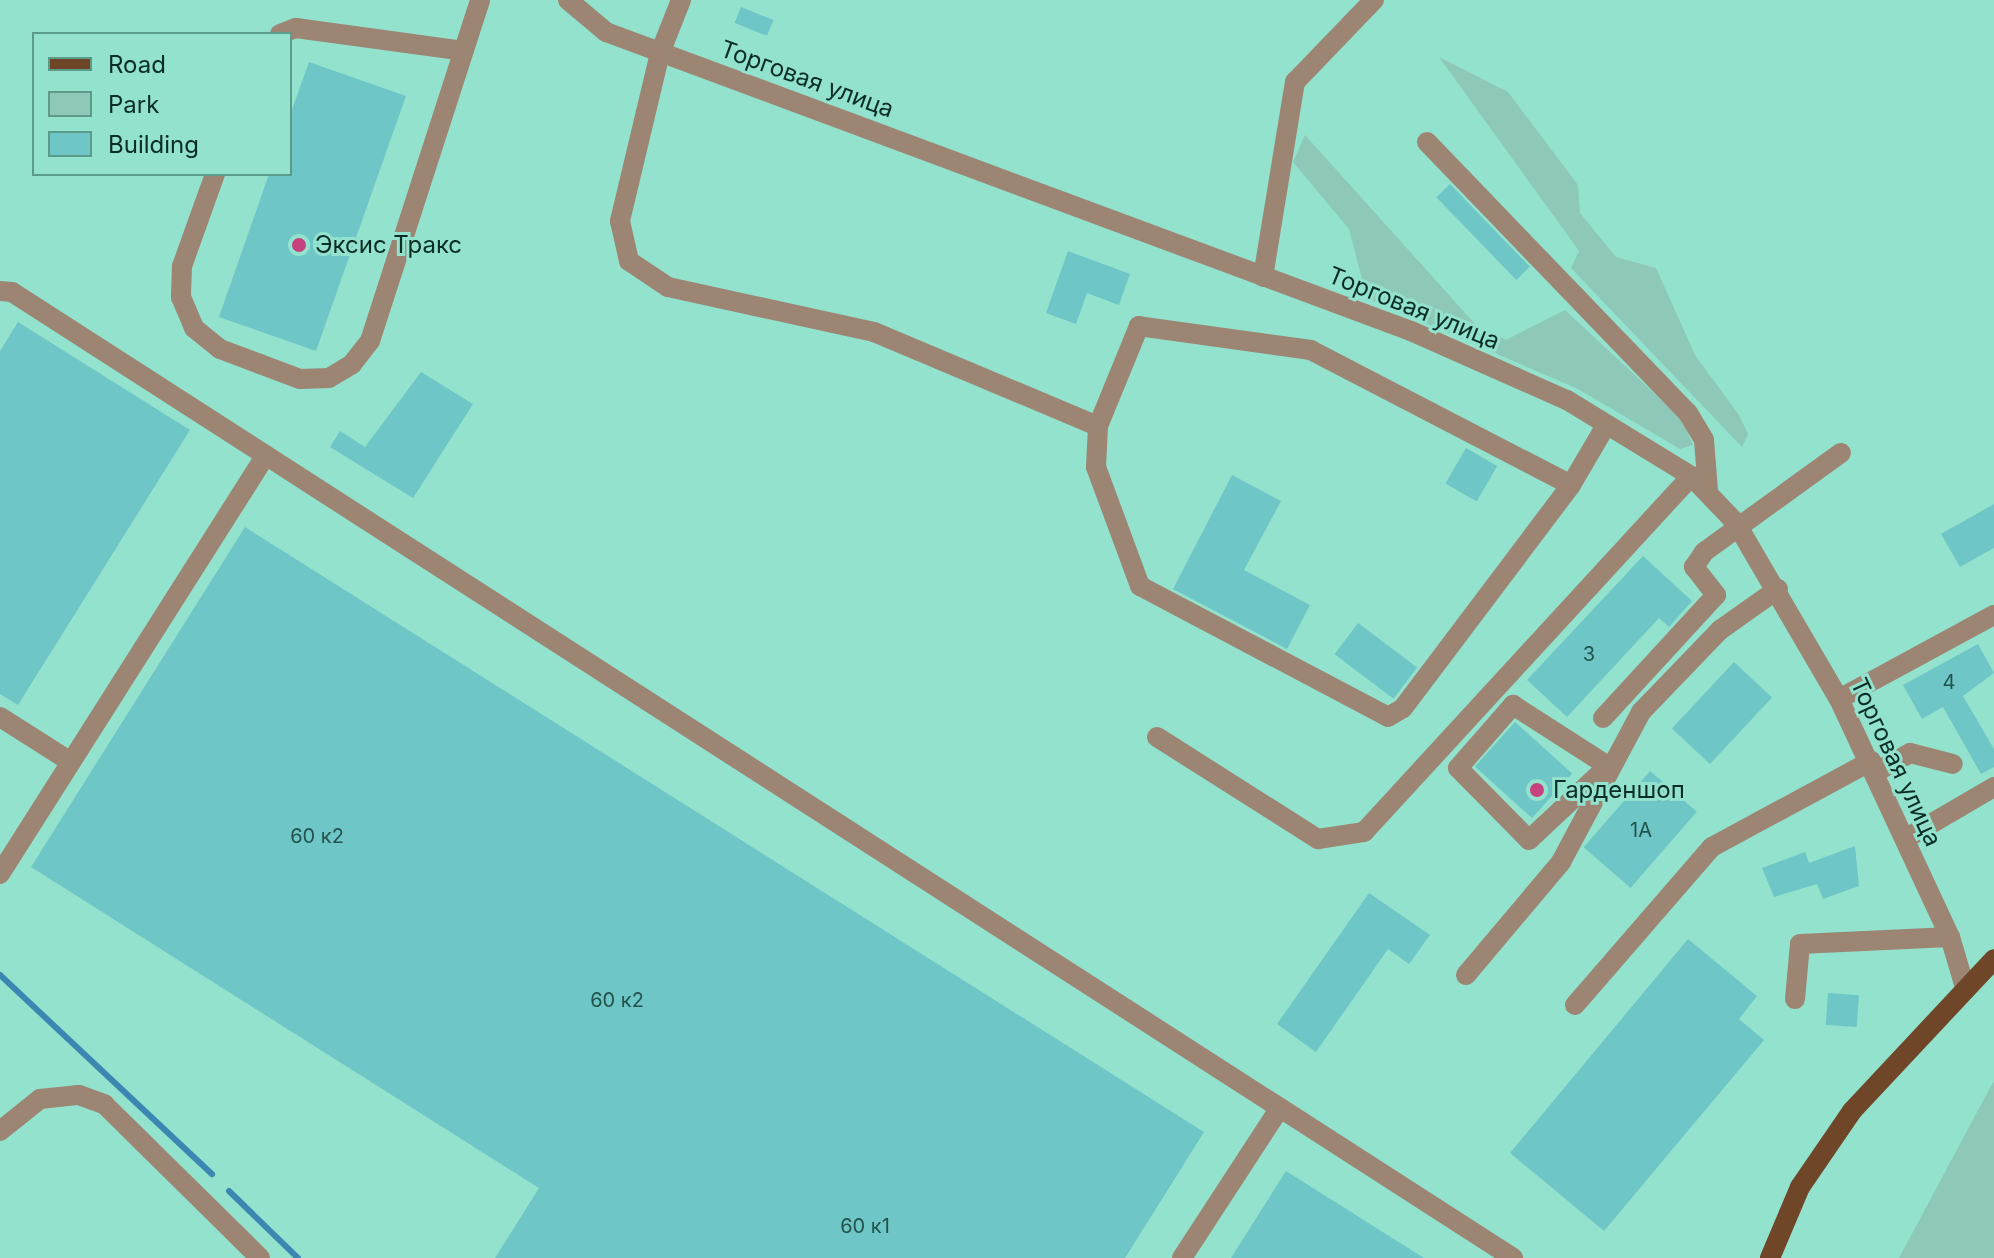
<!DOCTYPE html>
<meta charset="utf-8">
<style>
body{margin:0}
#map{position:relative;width:1994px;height:1258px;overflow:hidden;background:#92e2ce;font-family:Inter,sans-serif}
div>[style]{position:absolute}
.green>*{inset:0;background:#8ec8b8}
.stream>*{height:6px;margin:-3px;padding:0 3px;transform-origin:3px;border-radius:3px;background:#3b87b1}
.building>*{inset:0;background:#6fc6c6;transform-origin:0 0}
.minor>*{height:20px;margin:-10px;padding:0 10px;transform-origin:10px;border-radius:10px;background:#9d8574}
.major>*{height:20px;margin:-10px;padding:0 10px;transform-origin:10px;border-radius:10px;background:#6f4628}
.dots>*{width:22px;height:22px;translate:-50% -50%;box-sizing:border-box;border:4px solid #92e2ce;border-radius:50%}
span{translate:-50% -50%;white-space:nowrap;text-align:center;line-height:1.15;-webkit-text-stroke:6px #92e2ce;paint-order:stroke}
.number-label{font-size:20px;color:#23534d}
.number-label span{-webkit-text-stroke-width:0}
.street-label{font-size:24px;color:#0a2d25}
.poi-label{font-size:24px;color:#0a2d25}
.left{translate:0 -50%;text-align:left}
.legend{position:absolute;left:32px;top:32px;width:260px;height:144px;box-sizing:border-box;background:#92e2ce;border:2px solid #5c9a8a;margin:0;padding:10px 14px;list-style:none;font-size:24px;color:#0a2d25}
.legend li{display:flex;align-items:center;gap:16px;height:40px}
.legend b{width:40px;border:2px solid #5c9a8a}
</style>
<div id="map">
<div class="green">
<i style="clip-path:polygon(1439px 57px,1508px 92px,1578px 185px,1580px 213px,1616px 257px,1656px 268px,1695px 355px,1739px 415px,1748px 434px,1742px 447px,1571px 268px,1579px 251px)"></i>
<i style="clip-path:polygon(1305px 135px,1475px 324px,1506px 340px,1565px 310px,1683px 420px,1693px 445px,1680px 449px,1578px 389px,1367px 298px,1349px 229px,1293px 162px)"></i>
<i style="clip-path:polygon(1994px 1082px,1994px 1258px,1899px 1258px,1991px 1086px)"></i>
</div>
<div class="stream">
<i style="left:0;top:975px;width:291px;rotate:43.2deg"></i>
<i style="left:229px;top:1191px;width:96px;rotate:44.2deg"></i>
</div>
<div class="building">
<i style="left:741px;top:7px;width:35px;height:17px;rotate:22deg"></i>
<i style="clip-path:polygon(309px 62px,406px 96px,316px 351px,219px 317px,269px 174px,290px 174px,290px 115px)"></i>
<i style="left:1450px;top:184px;width:115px;height:19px;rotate:46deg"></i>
<i style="clip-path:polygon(1068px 251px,1130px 274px,1119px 305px,1087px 293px,1076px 324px,1046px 313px)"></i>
<i style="clip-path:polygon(18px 322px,190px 430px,18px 705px,0 694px,0 351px)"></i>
<i style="clip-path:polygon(421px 372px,473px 404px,413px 498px,330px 447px,340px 431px,365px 447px)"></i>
<i style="left:1466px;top:448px;width:36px;height:41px;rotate:30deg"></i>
<i style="clip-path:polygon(1232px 475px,1281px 501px,1244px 570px,1310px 605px,1287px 649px,1173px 589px)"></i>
<i style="clip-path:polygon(1994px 504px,1994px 548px,1960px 567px,1941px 534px)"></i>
<i style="clip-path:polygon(245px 527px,1204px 1132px,1125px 1258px,495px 1258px,539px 1188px,31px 867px)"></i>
<i style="clip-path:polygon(1643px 556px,1692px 601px,1669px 627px,1659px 618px,1567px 717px,1527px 680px)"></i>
<i style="left:1358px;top:623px;width:74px;height:39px;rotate:37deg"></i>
<i style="clip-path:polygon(1978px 644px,1994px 673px,1963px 696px,1994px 749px,1994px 767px,1981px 774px,1943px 707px,1922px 719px,1903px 685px)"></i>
<i style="left:1734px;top:662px;width:52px;height:91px;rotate:43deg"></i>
<i style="left:1515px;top:722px;width:77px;height:60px;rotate:42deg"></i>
<i style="left:1650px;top:771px;width:62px;height:101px;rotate:41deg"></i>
<i style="clip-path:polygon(1855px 846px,1859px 886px,1823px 899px,1817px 884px,1774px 897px,1762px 868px,1805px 852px,1809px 863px)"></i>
<i style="clip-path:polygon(1369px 893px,1430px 935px,1409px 964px,1388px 949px,1316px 1052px,1277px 1024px)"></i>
<i style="clip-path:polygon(1688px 939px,1757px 996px,1739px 1019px,1764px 1040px,1604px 1231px,1510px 1153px)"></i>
<i style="left:1828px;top:993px;width:31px;height:32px;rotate:4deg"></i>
<i style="clip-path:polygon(1286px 1171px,1424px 1258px,1231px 1258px)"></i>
</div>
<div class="minor">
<i style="left:568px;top:0;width:50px;rotate:40.1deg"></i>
<i style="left:606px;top:32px;width:859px;rotate:20.38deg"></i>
<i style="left:1411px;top:331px;width:171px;rotate:23.9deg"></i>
<i style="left:1567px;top:400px;width:145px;rotate:31.5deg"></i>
<i style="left:1691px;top:476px;width:65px;rotate:46.2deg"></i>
<i style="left:1736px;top:523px;width:204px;rotate:59.7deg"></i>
<i style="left:1839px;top:699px;width:263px;rotate:65deg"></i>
<i style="left:1950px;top:937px;width:49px;rotate:73.4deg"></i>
<i style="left:681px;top:0;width:57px;rotate:111.6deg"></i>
<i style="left:660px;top:53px;width:173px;rotate:103.4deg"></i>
<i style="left:620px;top:221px;width:41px;rotate:77.3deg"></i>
<i style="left:629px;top:261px;width:47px;rotate:33.7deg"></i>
<i style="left:668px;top:287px;width:211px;rotate:12.3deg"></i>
<i style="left:874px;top:332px;width:243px;rotate:22.8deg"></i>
<i style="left:280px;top:34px;width:17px;rotate:-21deg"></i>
<i style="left:296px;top:28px;width:169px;rotate:7.8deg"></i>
<i style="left:1427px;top:142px;width:376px;rotate:46.1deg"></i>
<i style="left:1688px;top:413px;width:31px;rotate:59deg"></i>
<i style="left:1704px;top:440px;width:51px;rotate:85.5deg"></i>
<i style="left:215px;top:174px;width:98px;rotate:109.7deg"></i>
<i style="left:182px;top:266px;width:31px;rotate:92deg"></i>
<i style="left:181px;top:297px;width:34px;rotate:67deg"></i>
<i style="left:194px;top:328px;width:33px;rotate:39deg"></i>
<i style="left:220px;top:349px;width:85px;rotate:20.6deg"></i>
<i style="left:300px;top:379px;width:29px;rotate:-2deg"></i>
<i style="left:329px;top:378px;width:27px;rotate:-31deg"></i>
<i style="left:352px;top:364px;width:29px;rotate:-52deg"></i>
<i style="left:370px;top:341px;width:358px;rotate:-72.1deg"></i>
<i style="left:1263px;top:277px;width:198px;rotate:-80.7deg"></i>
<i style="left:1295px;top:82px;width:114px;rotate:-46.1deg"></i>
<i style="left:0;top:291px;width:12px;rotate:5deg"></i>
<i style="left:12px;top:292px;width:1785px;rotate:32.76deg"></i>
<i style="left:1571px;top:485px;width:293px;rotate:-152.6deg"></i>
<i style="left:1311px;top:350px;width:174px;rotate:-172.1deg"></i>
<i style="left:1139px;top:326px;width:108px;rotate:112.3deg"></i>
<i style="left:1098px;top:426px;width:41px;rotate:92.8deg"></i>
<i style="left:1096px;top:467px;width:127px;rotate:69.7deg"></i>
<i style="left:1140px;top:586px;width:280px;rotate:27.8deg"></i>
<i style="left:1388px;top:717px;width:17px;rotate:-31deg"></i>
<i style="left:1403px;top:708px;width:279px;rotate:-53deg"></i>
<i style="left:1571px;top:485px;width:69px;rotate:-59.7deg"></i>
<i style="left:1839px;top:699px;width:176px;rotate:-28.5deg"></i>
<i style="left:1513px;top:705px;width:113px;rotate:32.7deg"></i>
<i style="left:1608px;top:766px;width:108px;rotate:136.9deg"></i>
<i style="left:1529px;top:840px;width:101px;rotate:-134.6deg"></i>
<i style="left:1458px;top:768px;width:84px;rotate:-48.9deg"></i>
<i style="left:0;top:717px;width:84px;rotate:32.4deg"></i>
<i style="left:1603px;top:718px;width:167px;rotate:-47.4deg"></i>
<i style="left:1716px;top:595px;width:36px;rotate:-128deg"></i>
<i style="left:1694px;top:567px;width:18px;rotate:-56deg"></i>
<i style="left:1704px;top:552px;width:169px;rotate:-35.9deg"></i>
<i style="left:1157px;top:737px;width:191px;rotate:32.4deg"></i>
<i style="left:1318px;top:839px;width:47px;rotate:-8.7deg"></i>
<i style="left:1364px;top:832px;width:483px;rotate:-47.4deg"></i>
<i style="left:1876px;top:772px;width:39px;rotate:-29deg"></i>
<i style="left:1910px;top:753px;width:44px;rotate:14.3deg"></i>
<i style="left:1905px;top:839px;width:103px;rotate:-30.3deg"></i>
<i style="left:0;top:874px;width:496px;rotate:-57.6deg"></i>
<i style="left:1466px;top:975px;width:148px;rotate:-49.9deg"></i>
<i style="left:1561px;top:862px;width:170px;rotate:-61.9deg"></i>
<i style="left:1641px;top:712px;width:114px;rotate:-46.1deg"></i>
<i style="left:1720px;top:630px;width:71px;rotate:-35.3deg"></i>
<i style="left:1795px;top:999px;width:55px;rotate:-84.8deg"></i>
<i style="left:1800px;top:944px;width:150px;rotate:-2.7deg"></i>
<i style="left:1575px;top:1005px;width:209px;rotate:-49.1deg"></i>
<i style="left:1712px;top:847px;width:181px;rotate:-28.4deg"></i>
<i style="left:0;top:1131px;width:51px;rotate:-38.7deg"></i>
<i style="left:40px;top:1099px;width:39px;rotate:-6deg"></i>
<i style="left:79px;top:1095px;width:27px;rotate:20deg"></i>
<i style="left:104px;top:1104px;width:219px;rotate:44.6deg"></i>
<i style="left:1182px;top:1258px;width:174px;rotate:-56.9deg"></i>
</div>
<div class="major">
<i style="left:1770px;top:1258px;width:77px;rotate:-67.1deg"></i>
<i style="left:1800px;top:1187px;width:92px;rotate:-55.6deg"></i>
<i style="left:1852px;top:1111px;width:208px;rotate:-46.9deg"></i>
</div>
<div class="dots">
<i style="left:299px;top:245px;background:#c8417f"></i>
<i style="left:1537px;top:790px;background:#c8417f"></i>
</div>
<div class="number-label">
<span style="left:1589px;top:654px">3</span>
<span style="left:1949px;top:682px">4</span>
<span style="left:1641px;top:830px">1А</span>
<span style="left:317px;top:836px">60 к2</span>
<span style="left:617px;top:1000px">60 к2</span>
<span style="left:865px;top:1226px">60 к1</span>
</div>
<div class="street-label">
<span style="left:807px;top:79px;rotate:20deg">Торговая улица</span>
<span style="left:1414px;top:308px;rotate:22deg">Торговая улица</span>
<span style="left:1896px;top:762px;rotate:65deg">Торговая улица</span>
</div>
<div class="poi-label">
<span class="left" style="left:315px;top:245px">Эксис Тракс</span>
<span class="left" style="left:1553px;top:790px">Гарденшоп</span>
</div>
<ul class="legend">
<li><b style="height:10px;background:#6f4628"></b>Road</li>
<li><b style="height:22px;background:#8ec8b8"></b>Park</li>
<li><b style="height:22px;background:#6fc6c6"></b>Building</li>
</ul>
</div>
